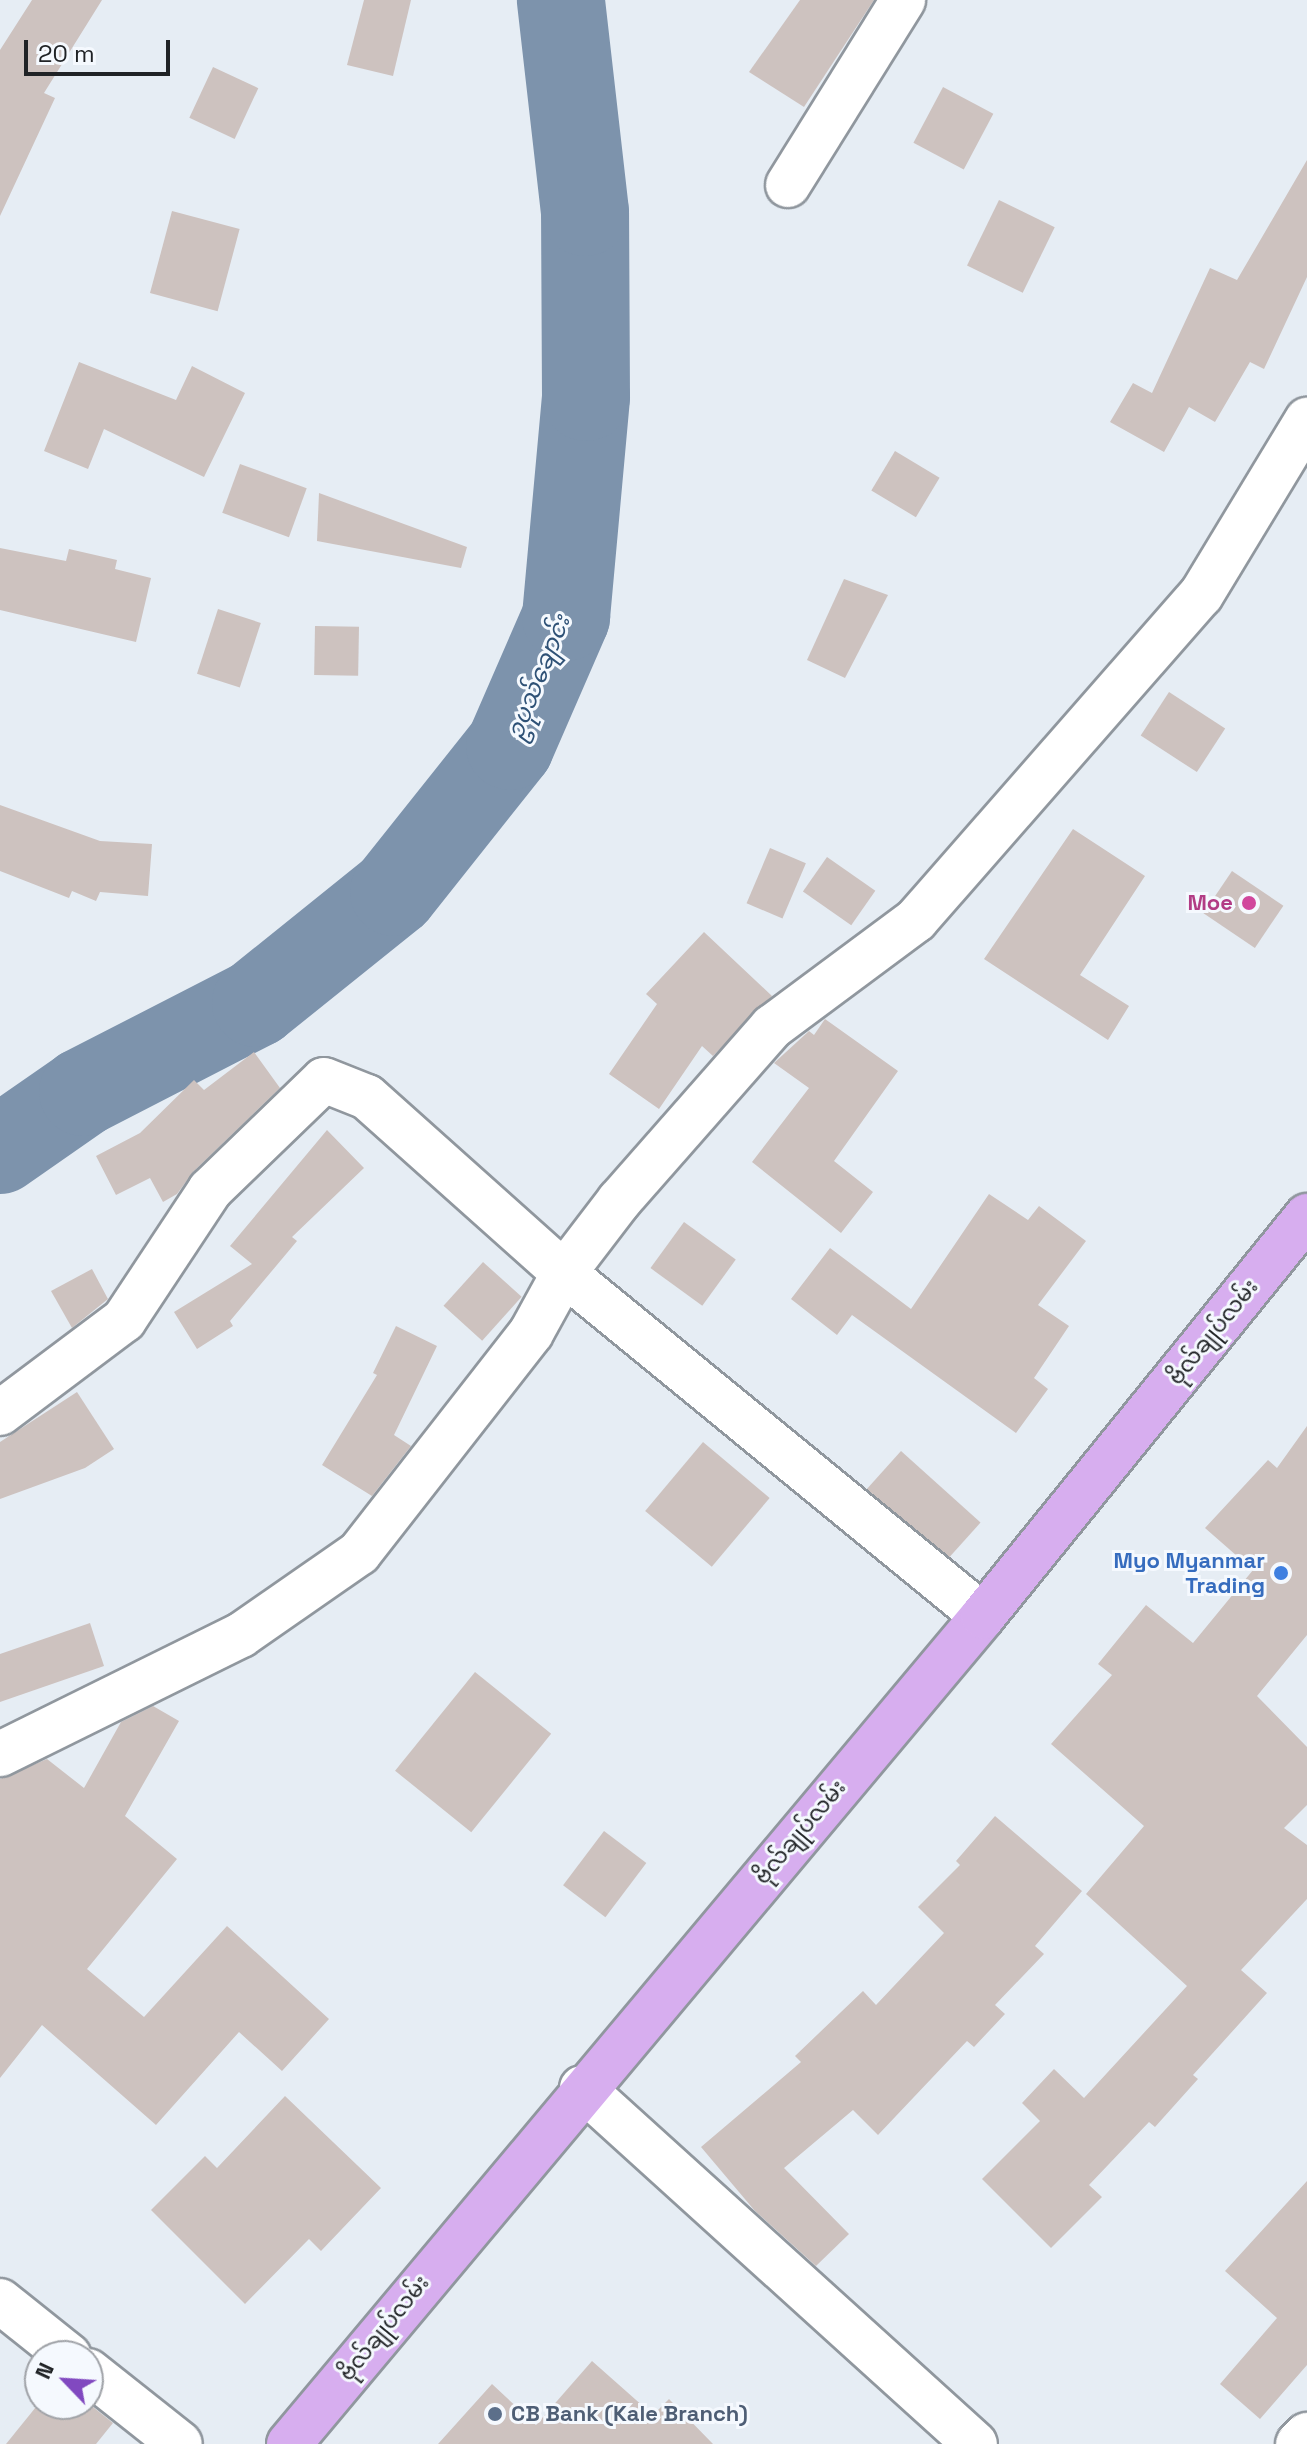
<!DOCTYPE html>
<meta charset="utf-8">
<style>
body{margin:0}
#map{position:relative;width:1307px;height:2444px;overflow:hidden;background:#e6edf4;font-family:"Space Grotesk","Noto Sans Myanmar",sans-serif}
div>[style]{position:absolute}
.river>*{height:88px;margin:-44px;padding:0 44px;transform-origin:44px;border-radius:44px;background:#7d93ac}
.building>*{inset:0;background:#cdc2bf;transform-origin:0 0}
.roads{filter:drop-shadow(2px 0 #90979e) drop-shadow(-2px 0 #90979e) drop-shadow(0 2px #90979e) drop-shadow(0 -2px #90979e)}
.minor>*{height:44px;margin:-22px;padding:0 22px;transform-origin:22px;border-radius:22px;background:#fff}
.highway>*{height:44px;margin:-22px;padding:0 22px;transform-origin:22px;border-radius:22px;background:#d7aeef}
.dots>*{width:22px;height:22px;translate:-50% -50%;box-sizing:border-box;border:4px solid #f5f9fe;border-radius:50%}
span{translate:-50% -50%;white-space:nowrap;text-align:center;line-height:1.15;-webkit-text-stroke:6px #f5f9fe;paint-order:stroke}
.hotel-label{font-size:22px;color:#b23c85;font-weight:700}
.right{translate:-100% -50%;text-align:right}
.street-label{font-size:22px;color:#202326}
.shop-label{font-size:22px;color:#366cbe;font-weight:700}
.service-label{font-size:22px;color:#4e5e75;font-weight:700}
.left{translate:0 -50%;text-align:left}
.water-label{font-size:24px;color:#2e5176;font-style:italic}
.north{position:absolute;left:24px;top:2340px;width:80px;height:80px;box-sizing:border-box;background:#f5f9fe;border:2px solid #a0a3a8;border-radius:50%;rotate:295deg;font-size:22px;font-weight:700;line-height:32px;text-align:center;color:#202326}
.north::after{content:'';display:block;margin:auto;width:28px;height:36px;background:#8149c0;clip-path:polygon(50% 0,100% 100%,50% 72%,0 100%)}
.scale{position:absolute;left:24px;top:40px;width:146px;height:36px;box-sizing:border-box;border:4px solid #202326;border-top:0;padding-left:10px;font-size:24px;line-height:28px;white-space:nowrap;color:#202326;-webkit-text-stroke:6px #f5f9fe;paint-order:stroke}
</style>
<div id="map">
<div class="river">
<i style="left:0;top:1150px;width:101px;rotate:-34.9deg"></i>
<i style="left:83px;top:1092px;width:195px;rotate:-27.2deg"></i>
<i style="left:256px;top:1003px;width:177px;rotate:-38.8deg"></i>
<i style="left:394px;top:892px;width:186px;rotate:-51.5deg"></i>
<i style="left:510px;top:746px;width:141px;rotate:-66.5deg"></i>
<i style="left:566px;top:617px;width:221px;rotate:-84.8deg"></i>
<i style="left:586px;top:397px;width:185px;rotate:-90.3deg"></i>
<i style="left:585px;top:212px;width:213px;rotate:-96.5deg"></i>
</div>
<div class="building">
<i style="clip-path:polygon(32px 0,102px 0,44px 93px,55px 98px,0 216px,0 50px)"></i>
<i style="clip-path:polygon(364px 0,411px 0,393px 76px,347px 65px)"></i>
<i style="clip-path:polygon(800px 0,874px 0,804px 107px,749px 72px)"></i>
<i style="left:213px;top:67px;width:50px;height:56px;rotate:25deg"></i>
<i style="left:943px;top:87px;width:57px;height:63px;rotate:28deg"></i>
<i style="clip-path:polygon(1307px 160px,1307px 277px,1264px 369px,1250px 362px,1215px 422px,1189px 407px,1164px 452px,1110px 422px,1133px 383px,1152px 393px,1210px 268px,1237px 280px)"></i>
<i style="left:999px;top:200px;width:62px;height:73px;rotate:26deg"></i>
<i style="left:172px;top:211px;width:70px;height:85px;rotate:15deg"></i>
<i style="clip-path:polygon(79px 362px,176px 400px,192px 366px,245px 393px,204px 477px,104px 429px,88px 469px,44px 451px)"></i>
<i style="left:895px;top:451px;width:52px;height:46px;rotate:31deg"></i>
<i style="left:240px;top:464px;width:71px;height:52px;rotate:20deg"></i>
<i style="clip-path:polygon(319px 493px,467px 547px,461px 568px,317px 541px)"></i>
<i style="clip-path:polygon(0 548px,66px 561px,69px 549px,117px 560px,115px 569px,151px 578px,136px 642px,0 610px)"></i>
<i style="clip-path:polygon(844px 579px,888px 595px,845px 678px,807px 660px)"></i>
<i style="left:218px;top:609px;width:45px;height:68px;rotate:18deg"></i>
<i style="left:315px;top:626px;width:44px;height:49px;rotate:1deg"></i>
<i style="left:1169px;top:692px;width:67px;height:52px;rotate:33deg"></i>
<i style="clip-path:polygon(0 805px,100px 841px,152px 844px,148px 896px,100px 892px,96px 901px,72px 891px,69px 898px,0 871px)"></i>
<i style="clip-path:polygon(1073px 829px,1145px 876px,1080px 975px,1129px 1006px,1108px 1040px,984px 959px)"></i>
<i style="left:770px;top:848px;width:39px;height:60px;rotate:23deg"></i>
<i style="left:827px;top:857px;width:59px;height:42px;rotate:35deg"></i>
<i style="left:1232px;top:871px;width:62px;height:51px;rotate:34deg"></i>
<i style="clip-path:polygon(704px 932px,772px 996px,713px 1056px,702px 1046px,659px 1109px,609px 1074px,657px 1004px,646px 994px)"></i>
<i style="clip-path:polygon(825px 1019px,898px 1071px,834px 1161px,873px 1192px,841px 1233px,752px 1162px,809px 1088px,774px 1063px,809px 1031px,814px 1035px)"></i>
<i style="clip-path:polygon(254px 1052px,280px 1088px,193px 1172px,177px 1194px,163px 1202px,150px 1178px,116px 1195px,96px 1156px,140px 1133px,194px 1080px,204px 1090px)"></i>
<i style="clip-path:polygon(327px 1130px,364px 1168px,292px 1237px,297px 1241px,230px 1321px,233px 1326px,197px 1349px,174px 1312px,252px 1264px,230px 1246px)"></i>
<i style="clip-path:polygon(989px 1194px,1028px 1220px,1039px 1206px,1086px 1241px,1038px 1305px,1069px 1326px,1034px 1378px,1048px 1389px,1016px 1433px,852px 1315px,837px 1335px,791px 1299px,830px 1248px,911px 1309px)"></i>
<i style="left:684px;top:1222px;width:64px;height:57px;rotate:36deg"></i>
<i style="left:483px;top:1262px;width:52px;height:59px;rotate:42deg"></i>
<i style="clip-path:polygon(92px 1269px,108px 1299px,72px 1328px,51px 1291px)"></i>
<i style="clip-path:polygon(396px 1326px,437px 1346px,394px 1435px,411px 1446px,372px 1496px,322px 1465px,377px 1375px,373px 1373px)"></i>
<i style="clip-path:polygon(77px 1392px,114px 1449px,85px 1468px,0 1499px,0 1442px)"></i>
<i style="clip-path:polygon(1307px 1426px,1307px 1635px,1257px 1696px,1307px 1747px,1307px 1805px,1284px 1828px,1307px 1845px,1307px 1899px,1241px 1970px,1267px 1993px,1193px 2075px,1198px 2079px,1155px 2127px,1149px 2122px,1089px 2185px,1102px 2197px,1051px 2248px,982px 2179px,1040px 2121px,1022px 2103px,1054px 2069px,1084px 2098px,1187px 1986px,1086px 1894px,1144px 1826px,1051px 1744px,1112px 1675px,1098px 1664px,1146px 1605px,1193px 1643px,1253px 1570px,1205px 1528px,1268px 1460px,1277px 1468px)"></i>
<i style="left:703px;top:1442px;width:87px;height:90px;rotate:40deg"></i>
<i style="left:901px;top:1451px;width:107px;height:51px;rotate:42deg"></i>
<i style="clip-path:polygon(90px 1623px,104px 1666px,0 1702px,0 1654px)"></i>
<i style="left:475px;top:1672px;width:98px;height:127px;rotate:39deg"></i>
<i style="clip-path:polygon(153px 1706px,179px 1721px,125px 1816px,177px 1859px,87px 1969px,144px 2017px,227px 1926px,329px 2019px,282px 2071px,239px 2032px,156px 2125px,42px 2025px,0 2078px,0 1779px,47px 1759px,84px 1788px,121px 1722px)"></i>
<i style="clip-path:polygon(995px 1816px,1082px 1891px,1035px 1946px,1044px 1954px,995px 2005px,1005px 2014px,974px 2047px,967px 2041px,878px 2135px,853px 2110px,784px 2168px,849px 2234px,816px 2266px,755px 2211px,701px 2147px,801px 2062px,795px 2056px,863px 1991px,876px 2005px,944px 1933px,918px 1907px,960px 1865px,956px 1861px)"></i>
<i style="left:604px;top:1831px;width:53px;height:68px;rotate:37deg"></i>
<i style="clip-path:polygon(285px 2096px,381px 2188px,321px 2251px,309px 2239px,245px 2304px,151px 2210px,205px 2156px,217px 2168px)"></i>
<i style="clip-path:polygon(1307px 2181px,1307px 2365px,1260px 2419px,1220px 2384px,1277px 2318px,1225px 2271px)"></i>
<i style="clip-path:polygon(592px 2361px,653px 2415px,669px 2399px,713px 2444px,438px 2444px,492px 2384px,536px 2425px)"></i>
<i style="clip-path:polygon(40px 2402px,88px 2403px,113px 2423px,96px 2444px,6px 2444px)"></i>
</div>
<div class="roads">
<div class="minor">
<i style="left:788px;top:185px;width:218px;rotate:-58.1deg"></i>
<i style="left:0;top:1413px;width:155px;rotate:-36.9deg"></i>
<i style="left:124px;top:1320px;width:156px;rotate:-56.5deg"></i>
<i style="left:210px;top:1190px;width:158px;rotate:-44deg"></i>
<i style="left:324px;top:1080px;width:46px;rotate:21.6deg"></i>
<i style="left:367px;top:1097px;width:264px;rotate:41.8deg"></i>
<i style="left:564px;top:1273px;width:68px;rotate:118.8deg"></i>
<i style="left:531px;top:1333px;width:279px;rotate:128deg"></i>
<i style="left:359px;top:1553px;width:144px;rotate:145.2deg"></i>
<i style="left:241px;top:1635px;width:269px;rotate:153.7deg"></i>
<i style="left:983px;top:1616px;width:541px;rotate:-140.7deg"></i>
<i style="left:564px;top:1273px;width:91px;rotate:-52.6deg"></i>
<i style="left:619px;top:1201px;width:232px;rotate:-48.7deg"></i>
<i style="left:772px;top:1027px;width:179px;rotate:-36.6deg"></i>
<i style="left:916px;top:920px;width:432px;rotate:-48.8deg"></i>
<i style="left:1201px;top:595px;width:205px;rotate:-58.8deg"></i>
<i style="left:582px;top:2088px;width:530px;rotate:42.17deg"></i>
<i style="left:0;top:2301px;width:88px;rotate:38.6deg"></i>
<i style="left:88px;top:2371px;width:117px;rotate:38.4deg"></i>
<i style="left:1298px;top:2444px;width:13px;rotate:-45deg"></i>
</div>
<div class="highway">
<i style="left:289px;top:2444px;width:1080px;rotate:-50.03deg"></i>
<i style="left:983px;top:1616px;width:515px;rotate:-50.99deg"></i>
</div>
</div>
<div class="dots">
<i style="left:1249px;top:903px;background:#d1479c"></i>
<i style="left:1281px;top:1573px;background:#3f7fe0"></i>
<i style="left:495px;top:2414px;background:#5c6f8a"></i>
</div>
<div class="hotel-label">
<span class="right" style="left:1233px;top:903px">Moe</span>
</div>
<div class="street-label">
<span style="left:1213px;top:1332px;rotate:-51deg">ဗိုလ်ချုပ်လမ်း</span>
<span style="left:800px;top:1832px;rotate:-50deg">ဗိုလ်ချုပ်လမ်း</span>
<span style="left:384px;top:2328px;rotate:-51deg">ဗိုလ်ချုပ်လမ်း</span>
</div>
<div class="shop-label">
<span class="right" style="left:1265px;top:1573px">Myo Myanmar<br>Trading</span>
</div>
<div class="service-label">
<span class="left" style="left:511px;top:2414px">CB Bank (Kale Branch)</span>
</div>
<div class="water-label">
<span style="left:538px;top:677px;rotate:-68deg">ဥပုသ်ချောင်း</span>
</div>
<div class="north">N</div>
<div class="scale">20 m</div>
</div>
